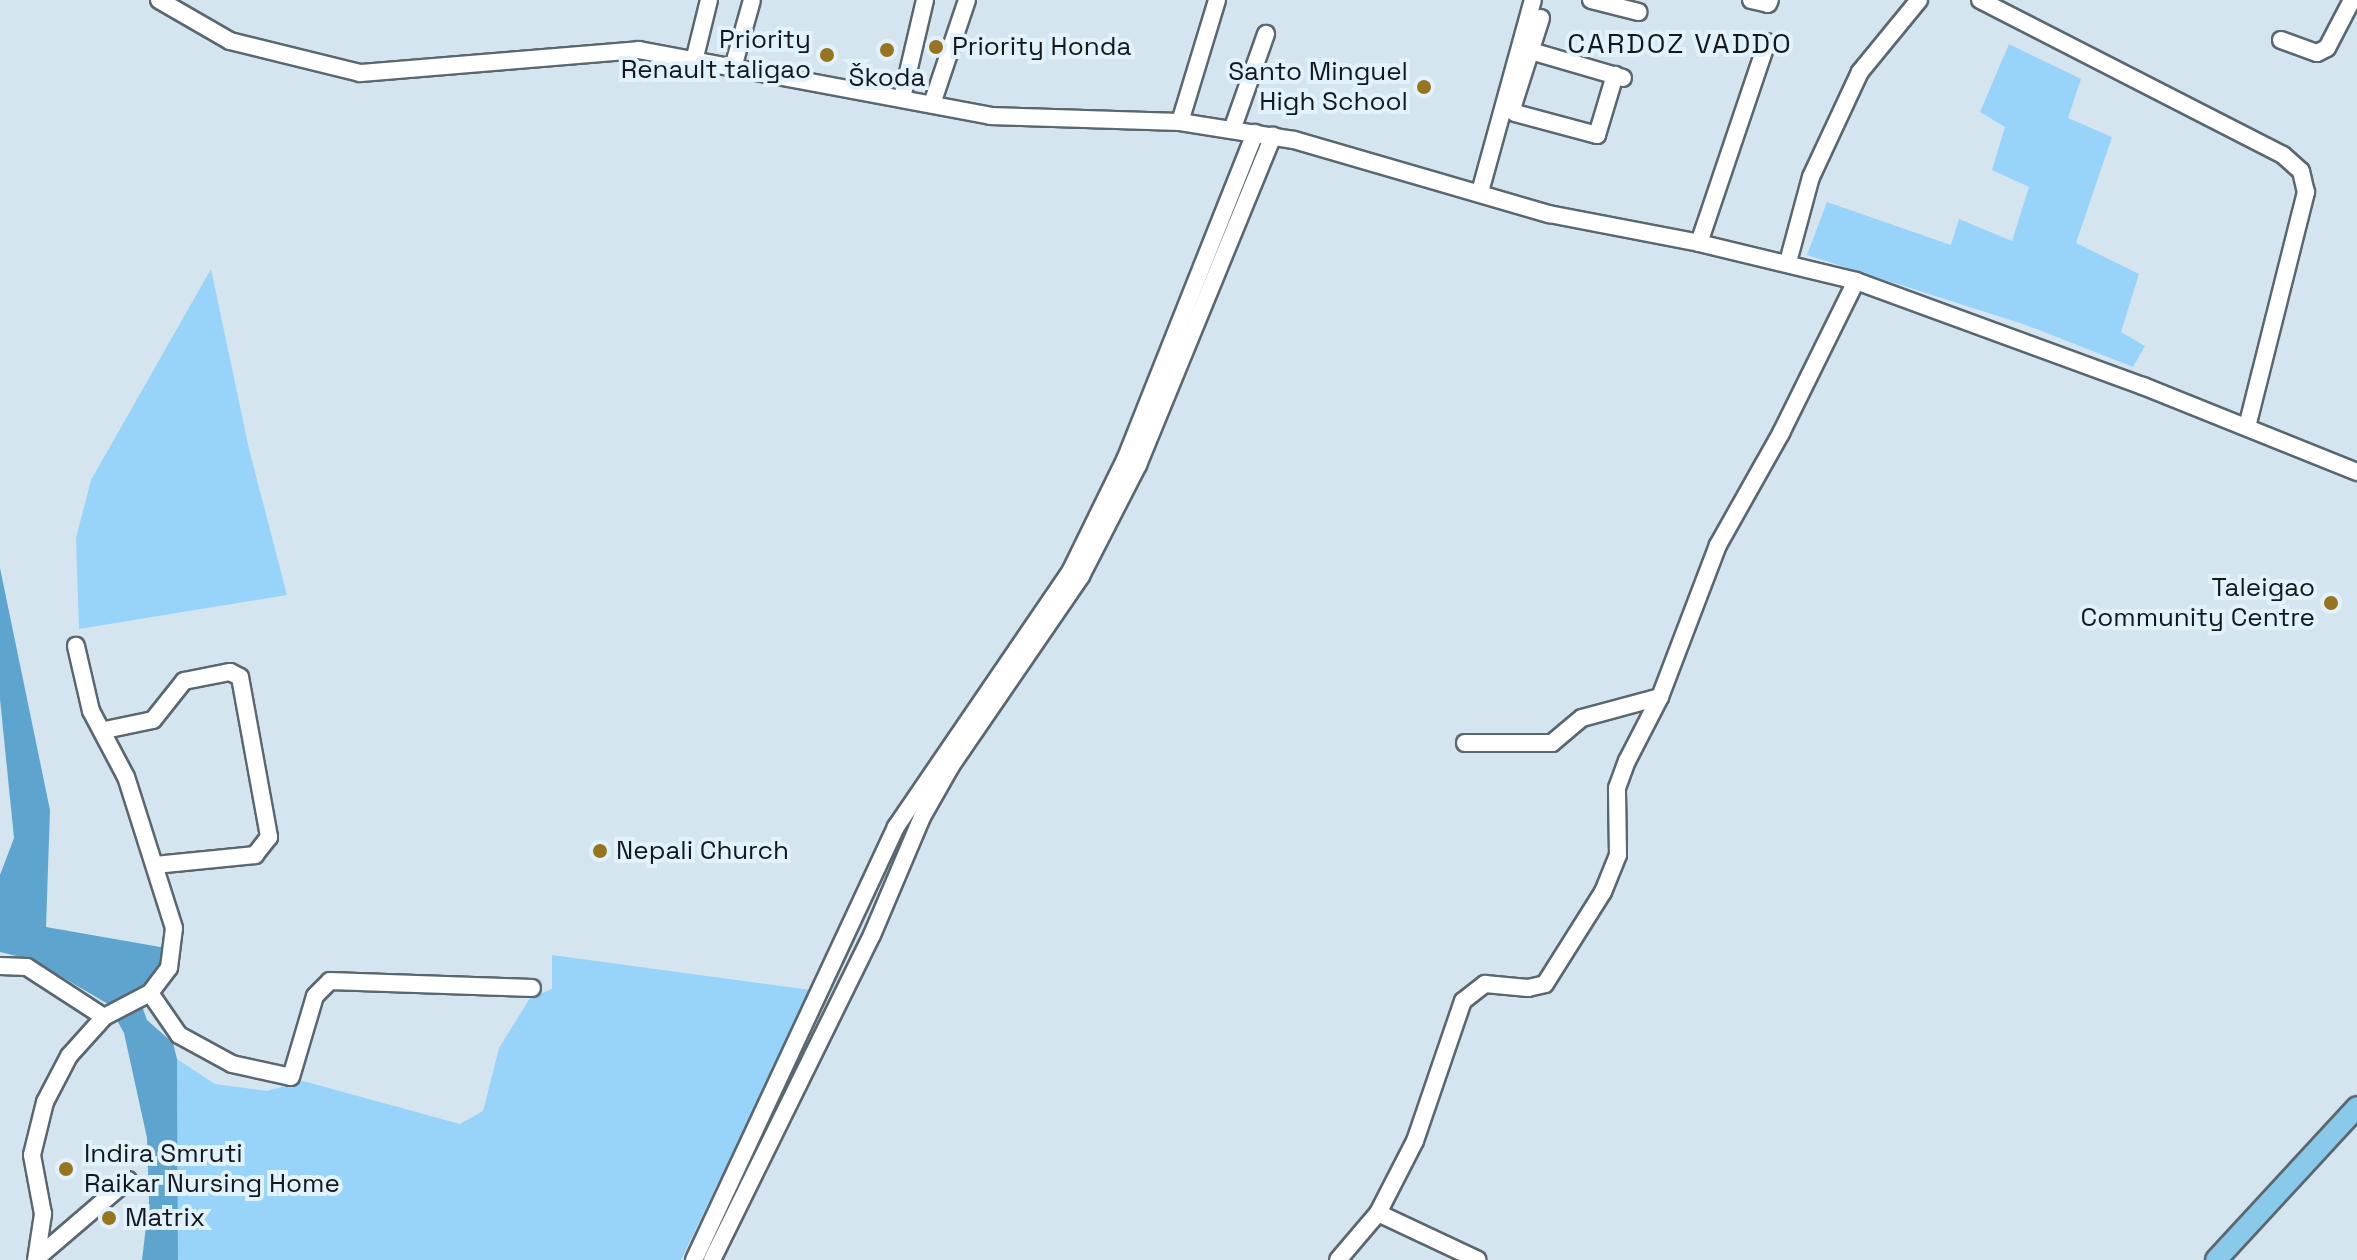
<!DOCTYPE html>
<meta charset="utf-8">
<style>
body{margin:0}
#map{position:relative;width:2357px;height:1260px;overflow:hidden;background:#d5e5ef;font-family:"Space Grotesk",sans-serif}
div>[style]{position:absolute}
.green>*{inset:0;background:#98d4f9}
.water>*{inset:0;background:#5da5cf}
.roads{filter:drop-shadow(2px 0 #596770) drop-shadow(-2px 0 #596770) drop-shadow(0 2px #596770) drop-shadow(0 -2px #596770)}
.minor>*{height:16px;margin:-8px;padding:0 8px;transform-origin:8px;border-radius:8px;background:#fff}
.major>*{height:20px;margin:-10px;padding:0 10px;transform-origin:10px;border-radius:10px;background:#89caeb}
.dots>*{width:22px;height:22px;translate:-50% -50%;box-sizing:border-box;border:4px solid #e2f2fd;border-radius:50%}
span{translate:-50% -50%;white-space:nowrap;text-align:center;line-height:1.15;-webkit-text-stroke:8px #e2f2fd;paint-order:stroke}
.poi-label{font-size:26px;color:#12181c}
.right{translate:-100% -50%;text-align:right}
.left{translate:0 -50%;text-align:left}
.neighbourhood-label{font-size:28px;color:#12181c;letter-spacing:2px}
</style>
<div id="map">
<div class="green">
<i style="clip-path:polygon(2009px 44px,2081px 79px,2068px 118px,2112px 137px,2076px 243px,2139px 274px,2121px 332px,2145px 346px,2133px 367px,2026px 325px,1807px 255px,1827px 202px,1951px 245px,1959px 219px,2012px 241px,2029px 187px,1992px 170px,2005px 127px,1980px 112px)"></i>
<i style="clip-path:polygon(211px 269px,249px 449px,287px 595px,79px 629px,76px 538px,91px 480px)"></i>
<i style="clip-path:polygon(552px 955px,811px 990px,681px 1260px,178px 1260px,177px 1059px,215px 1084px,267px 1091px,303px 1081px,460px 1124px,483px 1111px,499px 1048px,530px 998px,552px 989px)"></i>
</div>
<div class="water">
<i style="clip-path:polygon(0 568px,50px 810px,46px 927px,166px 948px,156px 977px,136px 989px,147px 1020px,173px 1043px,177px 1059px,178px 1260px,142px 1260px,149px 1201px,147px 1138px,124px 1033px,108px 1004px,33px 960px,0 952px,0 875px,14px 838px,0 699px)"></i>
</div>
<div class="roads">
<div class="minor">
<i style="left:159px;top:0;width:82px;rotate:30deg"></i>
<i style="left:230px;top:41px;width:134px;rotate:13.8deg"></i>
<i style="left:360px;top:73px;width:280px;rotate:-4.7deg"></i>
<i style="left:639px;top:50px;width:357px;rotate:10.6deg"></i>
<i style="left:990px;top:116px;width:190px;rotate:1.8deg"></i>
<i style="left:1180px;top:122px;width:115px;rotate:9deg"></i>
<i style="left:1294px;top:140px;width:266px;rotate:16.2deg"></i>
<i style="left:1549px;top:214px;width:153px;rotate:10.9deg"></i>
<i style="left:1699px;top:243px;width:162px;rotate:13.6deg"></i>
<i style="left:1856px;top:281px;width:306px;rotate:20.1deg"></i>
<i style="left:2143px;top:386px;width:231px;rotate:21.9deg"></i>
<i style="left:1591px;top:0;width:49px;rotate:14.3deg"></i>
<i style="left:1751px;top:0;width:17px;rotate:13deg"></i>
<i style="left:1768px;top:4px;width:4px;rotate:-63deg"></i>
<i style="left:1980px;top:0;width:340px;rotate:27.1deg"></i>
<i style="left:2283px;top:155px;width:24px;rotate:42deg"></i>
<i style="left:2301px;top:171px;width:22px;rotate:77deg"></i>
<i style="left:2306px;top:192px;width:242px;rotate:104.1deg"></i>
<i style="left:1541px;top:18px;width:92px;rotate:107.7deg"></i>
<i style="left:1513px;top:106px;width:7px;rotate:74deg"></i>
<i style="left:1515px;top:113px;width:85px;rotate:15deg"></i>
<i style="left:1597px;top:135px;width:63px;rotate:-73.3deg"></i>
<i style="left:2281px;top:40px;width:38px;rotate:20deg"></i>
<i style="left:2317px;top:53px;width:11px;rotate:-27deg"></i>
<i style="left:2327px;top:48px;width:54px;rotate:-62.5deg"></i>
<i style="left:1524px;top:49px;width:103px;rotate:16.3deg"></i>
<i style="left:695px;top:57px;width:59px;rotate:-76.2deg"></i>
<i style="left:734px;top:64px;width:66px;rotate:-74.3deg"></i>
<i style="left:902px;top:98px;width:101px;rotate:-76.8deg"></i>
<i style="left:932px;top:104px;width:110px;rotate:-71.4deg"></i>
<i style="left:1180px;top:122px;width:127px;rotate:-73.1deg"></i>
<i style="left:1232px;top:130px;width:102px;rotate:-70.5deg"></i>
<i style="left:1480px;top:192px;width:199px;rotate:-74.6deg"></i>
<i style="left:1699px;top:243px;width:212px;rotate:-71.3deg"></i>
<i style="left:1788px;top:262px;width:88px;rotate:-74.9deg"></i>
<i style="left:1811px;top:177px;width:116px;rotate:-65deg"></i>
<i style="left:1860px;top:72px;width:93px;rotate:-50.7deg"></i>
<i style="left:105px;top:730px;width:49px;rotate:-11.8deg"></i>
<i style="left:153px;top:720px;width:50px;rotate:-51.5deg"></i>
<i style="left:184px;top:681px;width:47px;rotate:-11.1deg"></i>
<i style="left:230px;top:672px;width:11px;rotate:27deg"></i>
<i style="left:240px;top:677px;width:163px;rotate:79.7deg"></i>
<i style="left:269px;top:837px;width:23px;rotate:128deg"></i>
<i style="left:255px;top:855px;width:100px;rotate:174.3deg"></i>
<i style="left:1465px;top:743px;width:87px"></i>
<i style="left:1552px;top:743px;width:39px;rotate:-40deg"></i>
<i style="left:1582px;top:718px;width:81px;rotate:-15.1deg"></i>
<i style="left:0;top:966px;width:27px;rotate:2deg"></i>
<i style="left:27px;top:967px;width:92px;rotate:33deg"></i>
<i style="left:150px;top:993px;width:51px;rotate:55.4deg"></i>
<i style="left:179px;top:1035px;width:60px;rotate:28.7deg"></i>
<i style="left:232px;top:1064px;width:60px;rotate:12.4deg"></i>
<i style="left:291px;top:1077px;width:84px;rotate:-73.5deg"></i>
<i style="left:315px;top:996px;width:21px;rotate:-45deg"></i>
<i style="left:330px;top:981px;width:202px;rotate:2deg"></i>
<i style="left:1378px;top:1213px;width:110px;rotate:25.2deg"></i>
<i style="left:37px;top:1258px;width:120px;rotate:-40.6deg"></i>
<i style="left:36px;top:1260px;width:47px;rotate:-81.3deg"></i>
<i style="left:43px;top:1214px;width:60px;rotate:-100.6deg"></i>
<i style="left:32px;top:1155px;width:55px;rotate:-76.2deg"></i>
<i style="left:45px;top:1102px;width:52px;rotate:-62.4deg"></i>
<i style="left:69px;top:1056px;width:52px;rotate:-48.1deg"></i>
<i style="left:104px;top:1017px;width:52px;rotate:-27.6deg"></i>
<i style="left:150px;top:993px;width:31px;rotate:-53deg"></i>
<i style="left:169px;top:968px;width:40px;rotate:-82.9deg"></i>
<i style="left:174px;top:928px;width:158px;rotate:-107.6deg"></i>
<i style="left:126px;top:777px;width:75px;rotate:-117.9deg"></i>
<i style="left:91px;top:711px;width:67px;rotate:-103deg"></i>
<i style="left:694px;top:1260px;width:478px;rotate:-65deg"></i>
<i style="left:896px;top:827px;width:311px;rotate:-55.7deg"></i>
<i style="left:1071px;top:570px;width:123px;rotate:-63.9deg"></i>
<i style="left:1125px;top:460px;width:352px;rotate:-68.3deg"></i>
<i style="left:712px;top:1260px;width:362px;rotate:-63.8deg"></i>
<i style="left:872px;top:935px;width:128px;rotate:-67deg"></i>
<i style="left:922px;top:817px;width:59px;rotate:-60.4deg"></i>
<i style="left:951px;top:766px;width:230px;rotate:-55.6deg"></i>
<i style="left:1081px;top:576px;width:125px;rotate:-62.8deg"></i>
<i style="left:1138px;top:465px;width:356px;rotate:-67.7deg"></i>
<i style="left:1338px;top:1260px;width:62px;rotate:-49.6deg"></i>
<i style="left:1378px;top:1213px;width:81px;rotate:-62.8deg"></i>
<i style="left:1415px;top:1141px;width:148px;rotate:-71.1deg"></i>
<i style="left:1463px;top:1001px;width:28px;rotate:-38deg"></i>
<i style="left:1485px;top:984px;width:43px;rotate:5.3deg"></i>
<i style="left:1528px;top:988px;width:17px;rotate:-13deg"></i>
<i style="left:1545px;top:984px;width:109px;rotate:-57.8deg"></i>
<i style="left:1603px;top:892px;width:40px;rotate:-68deg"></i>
<i style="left:1618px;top:855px;width:67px;rotate:-90.9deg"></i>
<i style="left:1617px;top:788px;width:29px;rotate:-70deg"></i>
<i style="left:1627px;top:761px;width:72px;rotate:-62.7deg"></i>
<i style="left:1660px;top:697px;width:163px;rotate:-69.1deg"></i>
<i style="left:1718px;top:545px;width:129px;rotate:-60.6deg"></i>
<i style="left:1781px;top:433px;width:169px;rotate:-63.7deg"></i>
</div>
<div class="major">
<i style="left:2216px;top:1260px;width:208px;rotate:-47.3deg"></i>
</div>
</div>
<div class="dots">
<i style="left:936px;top:47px;background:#97751e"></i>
<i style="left:887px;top:50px;background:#97751e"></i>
<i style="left:827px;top:55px;background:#97751e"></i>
<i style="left:1424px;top:87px;background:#97751e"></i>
<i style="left:2331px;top:603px;background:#97751e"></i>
<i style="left:600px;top:851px;background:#97751e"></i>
<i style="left:66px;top:1169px;background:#97751e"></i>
<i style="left:109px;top:1218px;background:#97751e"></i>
</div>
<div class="poi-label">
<span class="right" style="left:811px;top:55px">Priority<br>Renault taligao</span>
<span class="left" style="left:952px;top:47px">Priority Honda</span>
<span class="right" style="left:1408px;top:87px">Santo Minguel<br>High School</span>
<span style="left:887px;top:78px">Škoda</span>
<span class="right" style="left:2315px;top:603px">Taleigao<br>Community Centre</span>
<span class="left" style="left:616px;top:851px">Nepali Church</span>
<span class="left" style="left:84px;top:1169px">Indira Smruti<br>Raikar Nursing Home</span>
<span class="left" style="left:125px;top:1218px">Matrix</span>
</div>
<div class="neighbourhood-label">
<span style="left:1680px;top:43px">CARDOZ VADDO</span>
</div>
</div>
